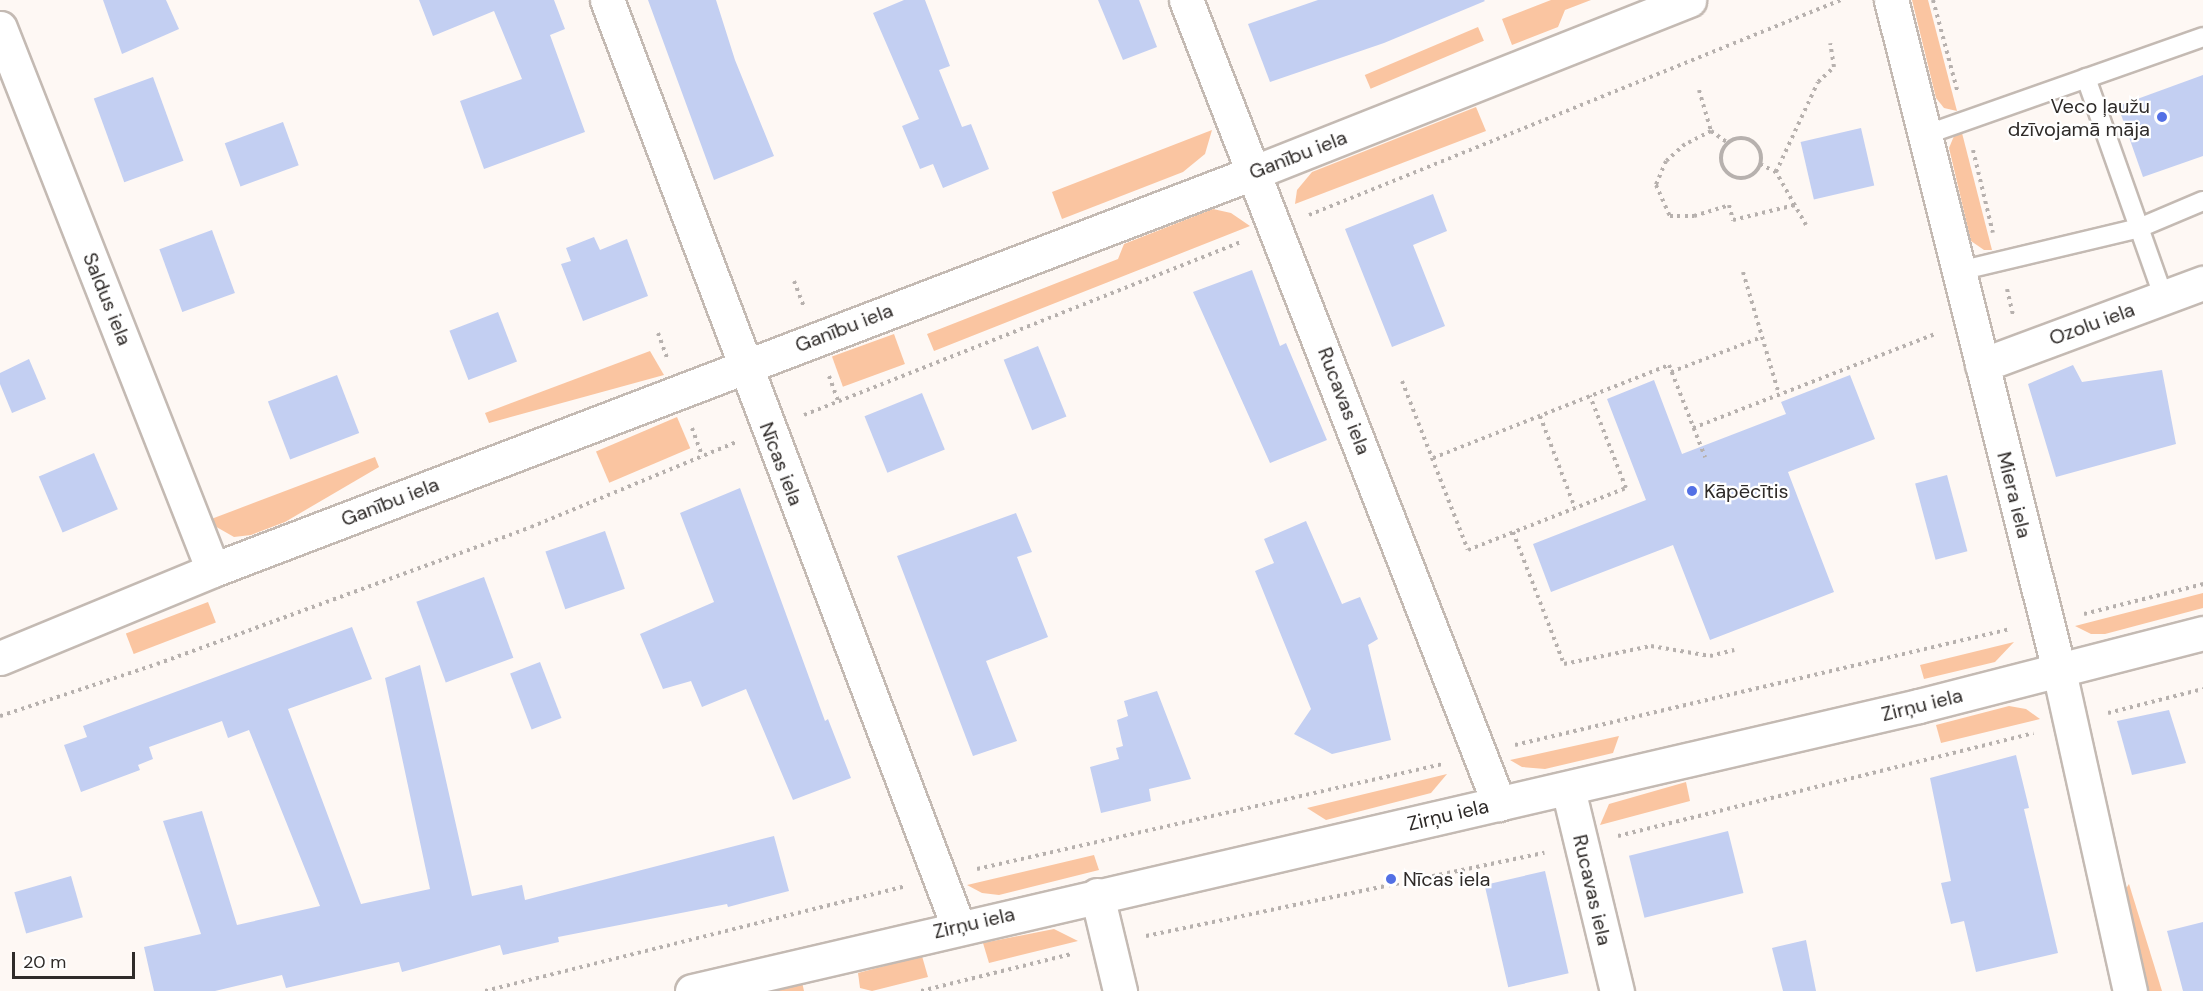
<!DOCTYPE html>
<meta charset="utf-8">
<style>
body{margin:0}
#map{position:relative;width:2203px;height:991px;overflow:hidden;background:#fef8f4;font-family:"DM Sans",sans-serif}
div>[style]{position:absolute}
.green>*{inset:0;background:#fac5a1;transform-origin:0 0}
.building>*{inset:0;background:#c3cff2;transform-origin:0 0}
.path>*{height:4px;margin-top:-2px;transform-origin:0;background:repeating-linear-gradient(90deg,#b7b1ae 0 3px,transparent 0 7.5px)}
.path>.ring{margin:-2px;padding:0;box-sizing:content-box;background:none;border:4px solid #b7b1ae;border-radius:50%}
.roads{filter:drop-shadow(2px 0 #c4bab3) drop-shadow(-2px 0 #c4bab3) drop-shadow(0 2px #c4bab3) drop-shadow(0 -2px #c4bab3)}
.service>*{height:18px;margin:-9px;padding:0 9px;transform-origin:9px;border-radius:9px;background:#fff}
.minor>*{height:33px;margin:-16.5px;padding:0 16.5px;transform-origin:16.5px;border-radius:16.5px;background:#fff}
.trunk>*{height:33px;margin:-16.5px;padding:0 16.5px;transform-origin:16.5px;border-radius:16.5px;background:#fff}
.dots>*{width:16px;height:16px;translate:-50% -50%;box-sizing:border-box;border:3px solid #fff;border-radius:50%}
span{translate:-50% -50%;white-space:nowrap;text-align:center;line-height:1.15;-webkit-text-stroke:4.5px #fff;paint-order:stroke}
.poi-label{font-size:20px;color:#2f2b29}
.right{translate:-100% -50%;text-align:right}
.left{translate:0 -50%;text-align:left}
.street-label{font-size:20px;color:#2f2b29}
.scale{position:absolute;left:12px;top:952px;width:123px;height:27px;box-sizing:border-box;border:3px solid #2f2b29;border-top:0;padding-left:8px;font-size:18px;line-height:21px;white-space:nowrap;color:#2f2b29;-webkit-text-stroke:4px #fff;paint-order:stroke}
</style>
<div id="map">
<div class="green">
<i style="clip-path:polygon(1551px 0,1591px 0,1565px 10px,1558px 27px,1512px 45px,1502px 19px)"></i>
<i style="clip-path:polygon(1912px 0,1928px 0,1957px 111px,1944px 108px,1936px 98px)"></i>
<i style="left:1478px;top:27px;width:15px;height:123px;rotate:67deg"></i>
<i style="clip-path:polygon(1476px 107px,1486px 131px,1295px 204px,1297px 190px,1312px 172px)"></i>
<i style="clip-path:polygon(1212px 130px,1205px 154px,1183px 172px,1062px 219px,1052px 192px)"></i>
<i style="clip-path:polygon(1962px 133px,1992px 250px,1984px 250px,1971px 241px,1949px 148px,1954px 136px)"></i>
<i style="clip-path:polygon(1213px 209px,1231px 213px,1250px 226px,934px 351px,927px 334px,1118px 259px,1124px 244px)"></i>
<i style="left:894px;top:334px;width:32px;height:66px;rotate:70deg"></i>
<i style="clip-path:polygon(650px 351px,664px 375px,489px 423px,485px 413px)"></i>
<i style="left:677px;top:417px;width:34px;height:88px;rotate:67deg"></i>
<i style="clip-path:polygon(375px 457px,379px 467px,285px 522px,251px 535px,234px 537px,206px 521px)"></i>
<i style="clip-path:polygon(2203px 593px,2203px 608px,2105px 634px,2091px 634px,2075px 626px)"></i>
<i style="left:208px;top:602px;width:22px;height:88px;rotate:69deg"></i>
<i style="clip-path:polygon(2014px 642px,1995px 662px,1924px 679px,1920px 665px)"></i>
<i style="clip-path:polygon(2009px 706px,2026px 709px,2040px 719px,1941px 743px,1936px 725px)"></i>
<i style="clip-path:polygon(1619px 736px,1613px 753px,1545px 769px,1522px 767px,1510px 760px)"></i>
<i style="clip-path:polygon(1447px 774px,1431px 793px,1326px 820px,1307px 808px)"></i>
<i style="clip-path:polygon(1686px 782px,1690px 801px,1600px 825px,1609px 804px)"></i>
<i style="clip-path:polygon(1094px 855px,1099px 870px,999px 895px,982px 893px,967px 885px)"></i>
<i style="clip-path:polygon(2129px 884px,2162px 991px,2149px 991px,2125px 890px)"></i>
<i style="clip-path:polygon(1054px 929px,1078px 941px,989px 963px,983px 943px)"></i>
<i style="clip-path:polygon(922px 956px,928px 977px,872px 991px,860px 988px,858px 973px)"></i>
<i style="clip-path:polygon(802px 982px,804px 991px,769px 991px)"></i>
</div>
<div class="building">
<i style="clip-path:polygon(103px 0,166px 0,179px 29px,122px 54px)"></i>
<i style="clip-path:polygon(419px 0,554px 0,565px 29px,550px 35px,585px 132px,484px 169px,460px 101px,522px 79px,494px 11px,433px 36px)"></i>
<i style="clip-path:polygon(648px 0,716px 0,735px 60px,774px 156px,714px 180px)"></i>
<i style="clip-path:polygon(904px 0,925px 0,950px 66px,939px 70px,962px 127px,971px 124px,989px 169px,943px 188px,933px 164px,920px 169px,902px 126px,919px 119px,873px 13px)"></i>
<i style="clip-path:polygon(1098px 0,1139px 0,1157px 47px,1123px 60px)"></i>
<i style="clip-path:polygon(1318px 0,1484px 0,1485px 1px,1384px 43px,1270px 82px,1248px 24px)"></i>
<i style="clip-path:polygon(2203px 75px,2203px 156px,2143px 177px,2118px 106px)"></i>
<i style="left:153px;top:77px;width:89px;height:63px;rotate:70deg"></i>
<i style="left:283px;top:122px;width:46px;height:62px;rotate:70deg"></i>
<i style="left:1861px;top:128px;width:59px;height:62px;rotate:77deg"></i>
<i style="clip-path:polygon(1433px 194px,1447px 231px,1413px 245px,1445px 326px,1392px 347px,1345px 229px)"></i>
<i style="left:212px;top:230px;width:67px;height:56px;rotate:70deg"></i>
<i style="clip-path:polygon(594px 237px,600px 250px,627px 239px,648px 296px,583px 321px,561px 264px,571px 261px,566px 248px)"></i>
<i style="clip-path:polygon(1252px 270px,1280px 346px,1286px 343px,1327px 440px,1270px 463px,1193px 292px)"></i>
<i style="left:498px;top:312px;width:53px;height:52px;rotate:69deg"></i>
<i style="left:1038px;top:346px;width:76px;height:37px;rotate:68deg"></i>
<i style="clip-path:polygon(29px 359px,46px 399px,12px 413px,0 384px,0 373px)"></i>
<i style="clip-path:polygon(2073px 365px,2082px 382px,2162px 370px,2176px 444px,2056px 477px,2028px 384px)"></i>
<i style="left:337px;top:375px;width:62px;height:74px;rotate:69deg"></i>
<i style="clip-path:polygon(1850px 375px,1875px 439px,1788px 472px,1834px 592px,1710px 640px,1673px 545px,1551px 592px,1533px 544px,1646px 500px,1607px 399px,1654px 380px,1682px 454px,1786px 414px,1781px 402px)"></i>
<i style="left:922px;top:393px;width:61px;height:62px;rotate:68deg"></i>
<i style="left:94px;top:453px;width:61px;height:60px;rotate:67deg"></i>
<i style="left:1947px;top:475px;width:79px;height:33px;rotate:75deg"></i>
<i style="clip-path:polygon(740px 488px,825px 721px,828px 719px,851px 778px,793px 800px,746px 689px,702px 707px,691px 681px,663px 689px,640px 634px,714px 602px,680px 513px)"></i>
<i style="clip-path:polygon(1016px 513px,1032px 552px,1017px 557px,1048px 637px,986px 661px,1017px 741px,973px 756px,897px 556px)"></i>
<i style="clip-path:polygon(1306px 521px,1342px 604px,1360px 597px,1378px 639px,1368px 645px,1391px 740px,1332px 754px,1294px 734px,1311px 709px,1255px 571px,1274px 563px,1264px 539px)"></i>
<i style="left:605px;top:531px;width:61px;height:63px;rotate:71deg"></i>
<i style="left:484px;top:577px;width:86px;height:72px;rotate:70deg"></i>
<i style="clip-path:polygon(352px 627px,372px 679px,288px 709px,361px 904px,430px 889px,385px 678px,420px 665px,472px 896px,522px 885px,525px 900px,774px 836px,789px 891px,728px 907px,727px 904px,558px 937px,559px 942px,503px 955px,500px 945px,402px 972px,399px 962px,286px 988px,282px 975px,215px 991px,154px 991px,144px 947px,201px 934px,163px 821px,202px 811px,237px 925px,320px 906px,249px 730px,228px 738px,222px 721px,149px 747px,153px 759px,138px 765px,140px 770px,81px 792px,64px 745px,87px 737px,83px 726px)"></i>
<i style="left:540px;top:662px;width:60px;height:32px;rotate:69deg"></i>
<i style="clip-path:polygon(1157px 691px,1191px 779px,1149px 789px,1151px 801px,1101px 813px,1090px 767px,1119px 759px,1116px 748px,1123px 746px,1117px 720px,1128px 716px,1124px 701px)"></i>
<i style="clip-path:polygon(2169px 710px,2186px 763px,2132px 775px,2117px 721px)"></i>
<i style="clip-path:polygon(2016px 755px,2029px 808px,2024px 809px,2058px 953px,1976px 972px,1964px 921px,1951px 924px,1941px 883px,1951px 881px,1930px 778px)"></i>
<i style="left:1728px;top:831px;width:64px;height:102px;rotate:76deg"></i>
<i style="left:1545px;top:871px;width:105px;height:62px;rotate:77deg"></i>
<i style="left:71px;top:876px;width:43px;height:59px;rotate:74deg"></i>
<i style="clip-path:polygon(2203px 922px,2203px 991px,2183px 991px,2167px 931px)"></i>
<i style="clip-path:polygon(1806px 940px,1816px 991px,1783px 991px,1772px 948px)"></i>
</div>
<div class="path">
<i style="left:1933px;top:0;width:96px;rotate:75deg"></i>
<i style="left:1699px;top:90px;width:43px;rotate:73.7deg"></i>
<i style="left:1711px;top:131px;width:21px;rotate:35deg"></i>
<i style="left:1711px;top:131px;width:29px;rotate:153deg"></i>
<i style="left:1685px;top:144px;width:25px;rotate:138deg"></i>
<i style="left:1666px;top:161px;width:26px;rotate:113deg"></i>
<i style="left:1656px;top:185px;width:34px;rotate:66deg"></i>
<i style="left:1670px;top:216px;width:24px"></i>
<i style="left:1694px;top:216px;width:37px;rotate:-17deg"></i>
<i style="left:1729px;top:205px;width:16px;rotate:75deg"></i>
<i style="left:1733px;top:220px;width:64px;rotate:-13.6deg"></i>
<i class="ring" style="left:1721px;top:138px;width:36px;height:36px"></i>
<i style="left:1973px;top:150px;width:85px;rotate:76.5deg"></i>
<i style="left:1760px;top:164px;width:18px;rotate:27deg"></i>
<i style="left:1309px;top:215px;width:574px;rotate:-22.01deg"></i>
<i style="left:1806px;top:225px;width:61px;rotate:-119.5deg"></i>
<i style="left:1776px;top:172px;width:99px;rotate:-65deg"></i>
<i style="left:1818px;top:82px;width:22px;rotate:-43deg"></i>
<i style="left:1834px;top:67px;width:24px;rotate:-99deg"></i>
<i style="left:1743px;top:272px;width:127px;rotate:73.6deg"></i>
<i style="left:794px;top:281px;width:26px;rotate:69deg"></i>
<i style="left:2007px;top:289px;width:26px;rotate:77deg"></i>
<i style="left:658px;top:333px;width:27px;rotate:70deg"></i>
<i style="left:1671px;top:372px;width:97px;rotate:-21deg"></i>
<i style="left:829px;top:376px;width:27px;rotate:70deg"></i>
<i style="left:1402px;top:381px;width:181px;rotate:68.7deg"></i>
<i style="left:1468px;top:550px;width:170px;rotate:-21.4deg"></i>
<i style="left:1626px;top:488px;width:99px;rotate:-111.4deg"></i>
<i style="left:804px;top:415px;width:470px;rotate:-21.6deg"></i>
<i style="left:1540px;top:416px;width:98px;rotate:69.2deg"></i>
<i style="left:692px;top:428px;width:30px;rotate:70deg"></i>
<i style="left:1693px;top:428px;width:260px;rotate:-21.2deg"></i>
<i style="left:1433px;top:458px;width:254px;rotate:-21.5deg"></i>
<i style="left:1669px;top:365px;width:99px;rotate:68.6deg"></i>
<i style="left:1513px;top:532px;width:142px;rotate:68.9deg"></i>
<i style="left:1564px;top:664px;width:89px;rotate:-11.7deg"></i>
<i style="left:1651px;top:646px;width:60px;rotate:9.6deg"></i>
<i style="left:1710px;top:656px;width:25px;rotate:-14deg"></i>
<i style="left:2084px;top:614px;width:123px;rotate:-14.1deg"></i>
<i style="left:2108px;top:713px;width:98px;rotate:-14.2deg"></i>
<i style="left:0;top:716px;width:165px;rotate:-18.3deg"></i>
<i style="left:157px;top:664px;width:398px;rotate:-20.1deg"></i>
<i style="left:531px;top:527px;width:222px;rotate:-22.5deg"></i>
<i style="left:1515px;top:745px;width:508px;rotate:-13.19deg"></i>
<i style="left:1618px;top:836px;width:428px;rotate:-13.9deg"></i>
<i style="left:977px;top:869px;width:478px;rotate:-12.7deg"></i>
<i style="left:1146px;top:936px;width:407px;rotate:-11.8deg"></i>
<i style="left:485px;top:991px;width:431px;rotate:-14deg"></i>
<i style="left:921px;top:991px;width:155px;rotate:-13.8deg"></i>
</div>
<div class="roads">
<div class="service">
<i style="left:2086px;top:78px;width:233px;rotate:70.5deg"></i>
<i style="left:1925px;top:135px;width:295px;rotate:-19.4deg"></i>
<i style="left:1959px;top:271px;width:185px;rotate:-13.4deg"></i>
<i style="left:2139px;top:228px;width:69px;rotate:-22.9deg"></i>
</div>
<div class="minor">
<i style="left:607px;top:0;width:990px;rotate:69.24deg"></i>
<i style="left:1186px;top:0;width:863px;rotate:68.73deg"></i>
<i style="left:1891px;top:0;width:692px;rotate:75.94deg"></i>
<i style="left:2059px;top:671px;width:328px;rotate:77.5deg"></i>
<i style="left:0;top:28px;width:582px;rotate:68.55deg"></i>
<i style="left:1982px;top:365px;width:236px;rotate:-20.4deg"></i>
<i style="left:1568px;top:789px;width:208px;rotate:76.4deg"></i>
<i style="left:1097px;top:895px;width:99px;rotate:76.5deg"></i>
</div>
<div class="trunk">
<i style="left:0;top:658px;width:230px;rotate:-22.4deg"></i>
<i style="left:213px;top:570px;width:1115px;rotate:-20.9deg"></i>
<i style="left:1255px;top:172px;width:467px;rotate:-21.6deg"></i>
<i style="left:692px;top:991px;width:1260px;rotate:-13.08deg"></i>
<i style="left:1919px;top:706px;width:293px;rotate:-14.4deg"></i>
</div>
</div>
<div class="dots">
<i style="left:2162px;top:117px;background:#5370e5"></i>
<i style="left:1692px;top:491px;background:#5370e5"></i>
<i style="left:1391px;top:879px;background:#5370e5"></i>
</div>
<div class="poi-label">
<span class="right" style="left:2150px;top:118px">Veco ļaužu<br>dzīvojamā māja</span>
<span class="left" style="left:1704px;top:491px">Kāpēcītis</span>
<span class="left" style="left:1403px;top:879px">Nīcas iela</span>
</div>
<div class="street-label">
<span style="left:1298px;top:155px;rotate:-21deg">Ganību iela</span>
<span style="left:107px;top:299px;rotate:68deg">Saldus iela</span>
<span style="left:2092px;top:324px;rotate:-20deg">Ozolu iela</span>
<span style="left:844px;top:328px;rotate:-21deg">Ganību iela</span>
<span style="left:1344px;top:401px;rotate:69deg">Rucavas iela</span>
<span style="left:781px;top:464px;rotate:69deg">Nīcas iela</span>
<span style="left:2014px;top:495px;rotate:76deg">Miera iela</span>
<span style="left:390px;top:502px;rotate:-21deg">Ganību iela</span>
<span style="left:1922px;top:705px;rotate:-14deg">Zirņu iela</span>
<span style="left:1448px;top:815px;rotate:-13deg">Zirņu iela</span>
<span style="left:1592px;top:890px;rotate:77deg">Rucavas iela</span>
<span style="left:974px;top:923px;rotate:-13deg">Zirņu iela</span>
</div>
<div class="scale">20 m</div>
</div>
